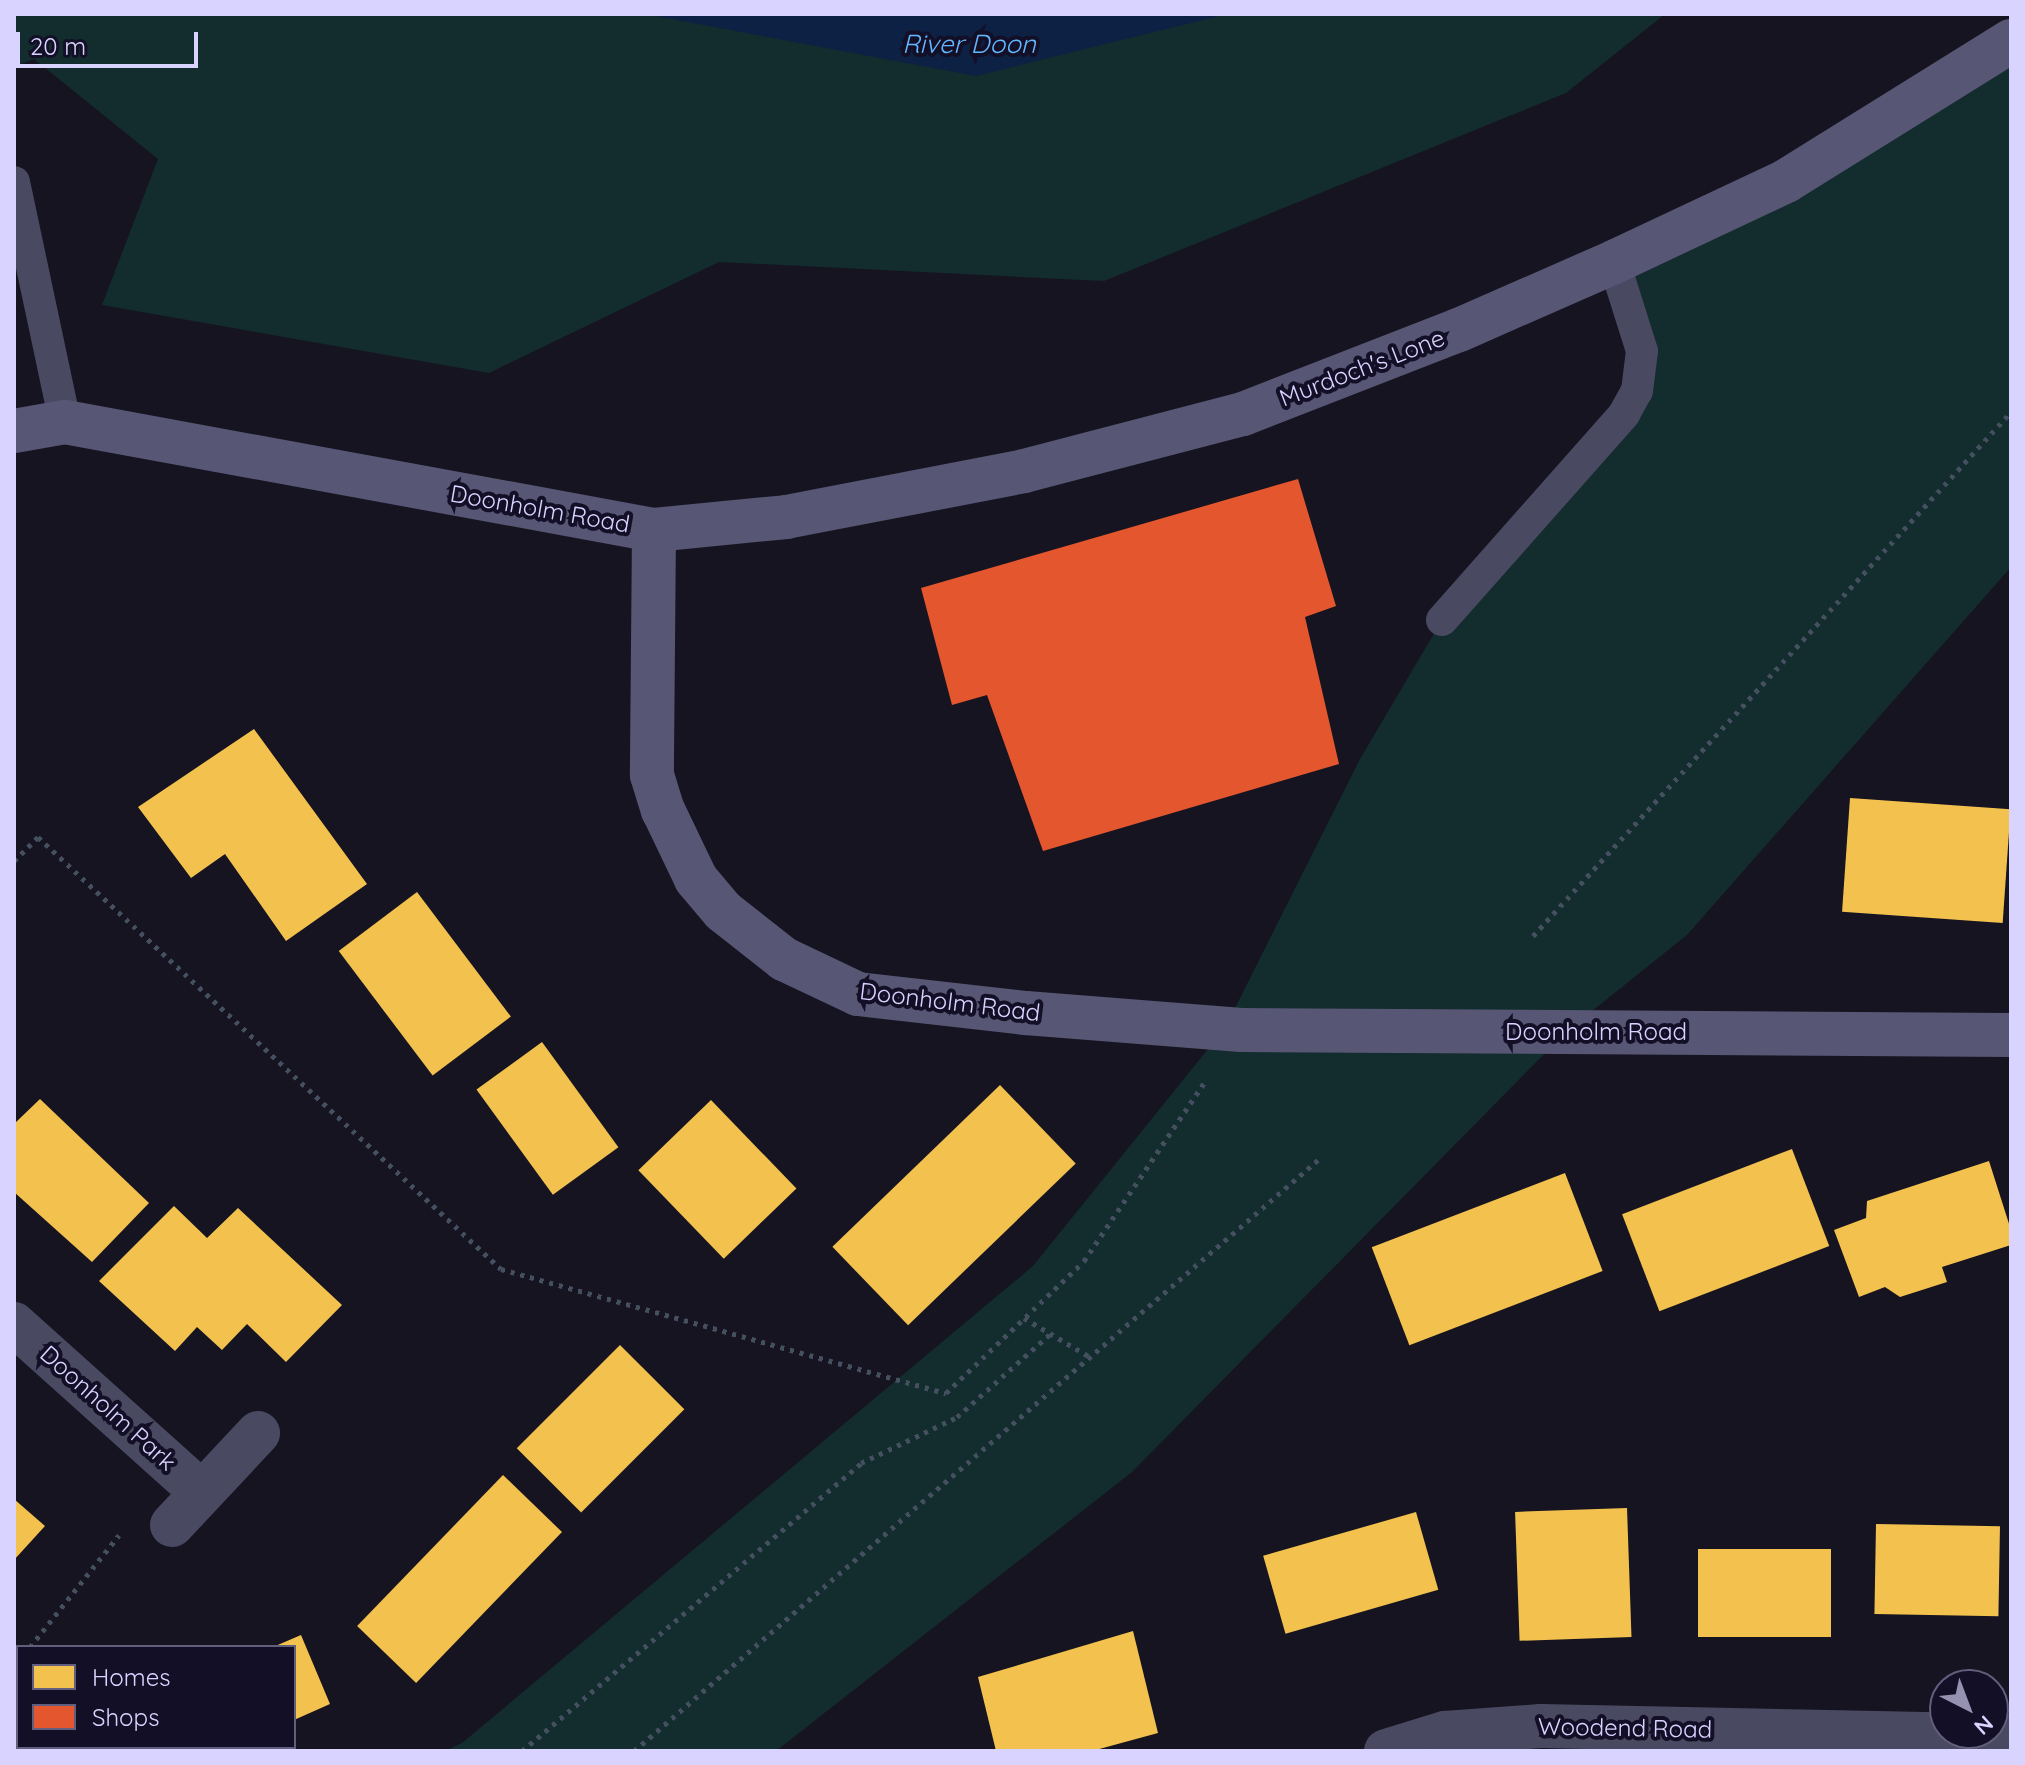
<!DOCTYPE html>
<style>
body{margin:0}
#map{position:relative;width:2025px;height:1765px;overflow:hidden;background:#161421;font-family:Quicksand,sans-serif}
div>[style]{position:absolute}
.green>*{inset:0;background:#132c2d}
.water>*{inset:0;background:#0d2144}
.homes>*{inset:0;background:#f2c14e;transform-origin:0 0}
.shops>*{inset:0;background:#e4572e}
.path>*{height:5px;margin-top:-2.5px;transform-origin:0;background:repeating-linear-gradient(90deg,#44505f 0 4px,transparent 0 10px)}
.lane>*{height:32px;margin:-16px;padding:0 16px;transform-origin:16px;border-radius:16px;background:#4a4962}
.street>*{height:44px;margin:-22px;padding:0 22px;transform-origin:22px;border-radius:22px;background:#4a4962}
.secondary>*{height:44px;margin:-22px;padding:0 22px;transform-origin:22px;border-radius:22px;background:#575674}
span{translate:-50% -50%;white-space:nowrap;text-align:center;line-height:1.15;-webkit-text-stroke:8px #130f26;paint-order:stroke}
.street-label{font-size:24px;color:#d9d4ff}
.water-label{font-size:26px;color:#62b6ff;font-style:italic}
.frame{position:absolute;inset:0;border:16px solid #d9d4ff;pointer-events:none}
.legend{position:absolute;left:16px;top:1645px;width:280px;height:104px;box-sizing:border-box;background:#130f26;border:2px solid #625e7d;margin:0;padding:10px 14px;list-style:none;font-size:24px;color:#d9d4ff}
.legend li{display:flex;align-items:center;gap:16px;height:40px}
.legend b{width:40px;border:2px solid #625e7d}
.north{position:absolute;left:1929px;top:1669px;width:80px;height:80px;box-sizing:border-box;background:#130f26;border:2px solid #625e7d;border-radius:50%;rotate:138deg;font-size:22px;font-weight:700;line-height:32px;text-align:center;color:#d9d4ff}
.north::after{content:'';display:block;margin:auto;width:28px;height:36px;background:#9591b1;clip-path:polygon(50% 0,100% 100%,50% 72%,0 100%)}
.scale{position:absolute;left:16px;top:32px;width:182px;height:36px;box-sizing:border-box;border:4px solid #d9d4ff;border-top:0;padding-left:10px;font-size:24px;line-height:28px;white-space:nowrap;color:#d9d4ff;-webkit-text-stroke:6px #130f26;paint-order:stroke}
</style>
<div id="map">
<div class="green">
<i style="clip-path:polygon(14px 14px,1665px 14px,1566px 93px,1104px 281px,719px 262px,489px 373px,102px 305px,158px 159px,34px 59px,14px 67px)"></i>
<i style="clip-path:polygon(2011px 41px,2011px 567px,1687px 935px,1566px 1032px,1132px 1472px,776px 1751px,445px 1751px,462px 1743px,1033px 1266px,1225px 1028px,1360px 759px,1442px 620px,1637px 391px,1614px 262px)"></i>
</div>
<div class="water">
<i style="clip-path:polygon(645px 14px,1227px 14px,976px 76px)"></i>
</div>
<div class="homes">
<i style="clip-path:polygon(254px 729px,367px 884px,286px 941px,225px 854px,191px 878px,138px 807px)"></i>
<i style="left:1850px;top:798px;width:161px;height:114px;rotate:4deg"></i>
<i style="left:417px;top:892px;width:156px;height:98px;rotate:53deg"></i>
<i style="left:542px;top:1042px;width:130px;height:81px;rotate:54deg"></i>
<i style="left:1000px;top:1085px;width:109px;height:233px;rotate:46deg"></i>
<i style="clip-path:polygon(40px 1099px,149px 1203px,92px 1262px,14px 1192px,14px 1124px)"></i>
<i style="left:711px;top:1100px;width:123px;height:101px;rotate:46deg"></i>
<i style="left:1792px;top:1149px;width:104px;height:182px;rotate:69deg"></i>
<i style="clip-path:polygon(1989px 1161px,2011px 1230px,2011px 1245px,1942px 1267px,1947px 1282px,1900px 1297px,1885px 1287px,1859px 1297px,1834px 1230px,1866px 1218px,1867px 1201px)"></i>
<i style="left:1565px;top:1173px;width:105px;height:207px;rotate:69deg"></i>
<i style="clip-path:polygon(174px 1206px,207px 1238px,238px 1208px,342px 1305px,286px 1362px,247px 1324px,222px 1350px,197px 1327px,175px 1351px,99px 1281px)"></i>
<i style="left:620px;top:1345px;width:91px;height:146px;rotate:45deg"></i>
<i style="left:503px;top:1475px;width:82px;height:210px;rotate:44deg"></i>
<i style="clip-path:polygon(14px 1499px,45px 1526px,14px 1560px)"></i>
<i style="left:1627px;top:1508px;width:129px;height:112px;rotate:88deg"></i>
<i style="left:1416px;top:1512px;width:81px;height:159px;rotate:74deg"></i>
<i style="left:1876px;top:1524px;width:124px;height:90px;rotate:1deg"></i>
<i style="left:1698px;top:1549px;width:133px;height:88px"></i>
<i style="clip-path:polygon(1133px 1631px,1158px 1733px,1092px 1751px,996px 1751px,978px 1677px)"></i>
<i style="clip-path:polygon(301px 1635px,330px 1704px,294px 1720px,294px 1647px,273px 1647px)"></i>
<i style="clip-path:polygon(18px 1727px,18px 1747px,167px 1747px,167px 1751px,14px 1751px,14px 1728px)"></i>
<i style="left:213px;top:1747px;width:62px;height:4px"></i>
</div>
<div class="shops">
<i style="clip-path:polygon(1298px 479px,1336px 606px,1305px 617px,1339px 764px,1043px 851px,987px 695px,952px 705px,921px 588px)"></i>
</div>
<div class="path">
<i style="left:14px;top:861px;width:34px;rotate:-45deg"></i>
<i style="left:38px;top:837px;width:633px;rotate:43.02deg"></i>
<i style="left:501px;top:1269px;width:462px;rotate:15.6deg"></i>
<i style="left:946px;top:1393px;width:191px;rotate:-43.7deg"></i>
<i style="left:1084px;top:1261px;width:218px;rotate:-56deg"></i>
<i style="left:1533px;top:936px;width:709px;rotate:-47.63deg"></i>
<i style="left:1024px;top:1318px;width:77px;rotate:30.6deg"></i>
<i style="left:30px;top:1647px;width:143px;rotate:-51.5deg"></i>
<i style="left:14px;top:1667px;width:6px;rotate:-51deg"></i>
<i style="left:522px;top:1751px;width:445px;rotate:-40.3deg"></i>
<i style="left:861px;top:1463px;width:106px;rotate:-25.6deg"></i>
<i style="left:957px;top:1417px;width:125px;rotate:-41.7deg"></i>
<i style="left:634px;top:1751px;width:904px;rotate:-40.83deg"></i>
</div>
<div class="lane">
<i style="left:14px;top:182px;width:245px;rotate:78deg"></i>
<i style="left:1442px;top:620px;width:275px;rotate:-48.5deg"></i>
<i style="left:1624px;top:414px;width:26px;rotate:-61deg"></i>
<i style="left:1637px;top:391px;width:40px;rotate:-82.9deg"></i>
<i style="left:1642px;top:351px;width:93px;rotate:-107.5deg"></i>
</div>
<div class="street">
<i style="left:14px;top:1324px;width:251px;rotate:41.9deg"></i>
<i style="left:172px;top:1525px;width:126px;rotate:-46.9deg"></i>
<i style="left:1386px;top:1751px;width:62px;rotate:-17deg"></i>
<i style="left:1445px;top:1733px;width:96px;rotate:-4.2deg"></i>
<i style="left:1541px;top:1726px;width:470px;rotate:1.2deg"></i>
</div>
<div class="secondary">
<i style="left:14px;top:431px;width:52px;rotate:-10deg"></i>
<i style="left:65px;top:422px;width:599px;rotate:10.39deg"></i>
<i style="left:654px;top:530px;width:133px;rotate:-5.6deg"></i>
<i style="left:786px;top:517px;width:242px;rotate:-10.9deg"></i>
<i style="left:1024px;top:471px;width:226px;rotate:-14.6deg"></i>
<i style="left:1243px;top:414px;width:232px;rotate:-21.3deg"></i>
<i style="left:1459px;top:330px;width:169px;rotate:-23.7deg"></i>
<i style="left:1614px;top:262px;width:190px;rotate:-25.2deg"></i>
<i style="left:1786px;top:181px;width:265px;rotate:-31.9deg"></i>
<i style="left:654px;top:530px;width:245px;rotate:90.5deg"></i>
<i style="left:652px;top:775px;width:37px;rotate:73deg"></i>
<i style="left:663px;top:810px;width:76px;rotate:64.4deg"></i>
<i style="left:696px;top:879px;width:42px;rotate:49.8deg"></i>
<i style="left:723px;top:911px;width:78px;rotate:38.2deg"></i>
<i style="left:784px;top:959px;width:82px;rotate:25.3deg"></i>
<i style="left:858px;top:994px;width:169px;rotate:6.5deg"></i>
<i style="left:1026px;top:1013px;width:216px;rotate:4.5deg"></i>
<i style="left:1241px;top:1030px;width:770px;rotate:0.37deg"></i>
</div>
<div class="street-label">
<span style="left:1362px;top:368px;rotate:-21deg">Murdoch's Lone</span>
<span style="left:540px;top:509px;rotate:10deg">Doonholm Road</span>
<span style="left:950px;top:1002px;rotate:7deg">Doonholm Road</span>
<span style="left:1596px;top:1032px">Doonholm Road</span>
<span style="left:108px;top:1408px;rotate:42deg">Doonholm Park</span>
<span style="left:1625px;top:1728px;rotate:1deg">Woodend Road</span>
</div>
<div class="water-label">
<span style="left:969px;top:44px">River Doon</span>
</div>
<div class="frame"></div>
<ul class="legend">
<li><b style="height:22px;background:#f2c14e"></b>Homes</li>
<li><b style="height:22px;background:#e4572e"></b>Shops</li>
</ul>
<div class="north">N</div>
<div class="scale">20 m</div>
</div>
